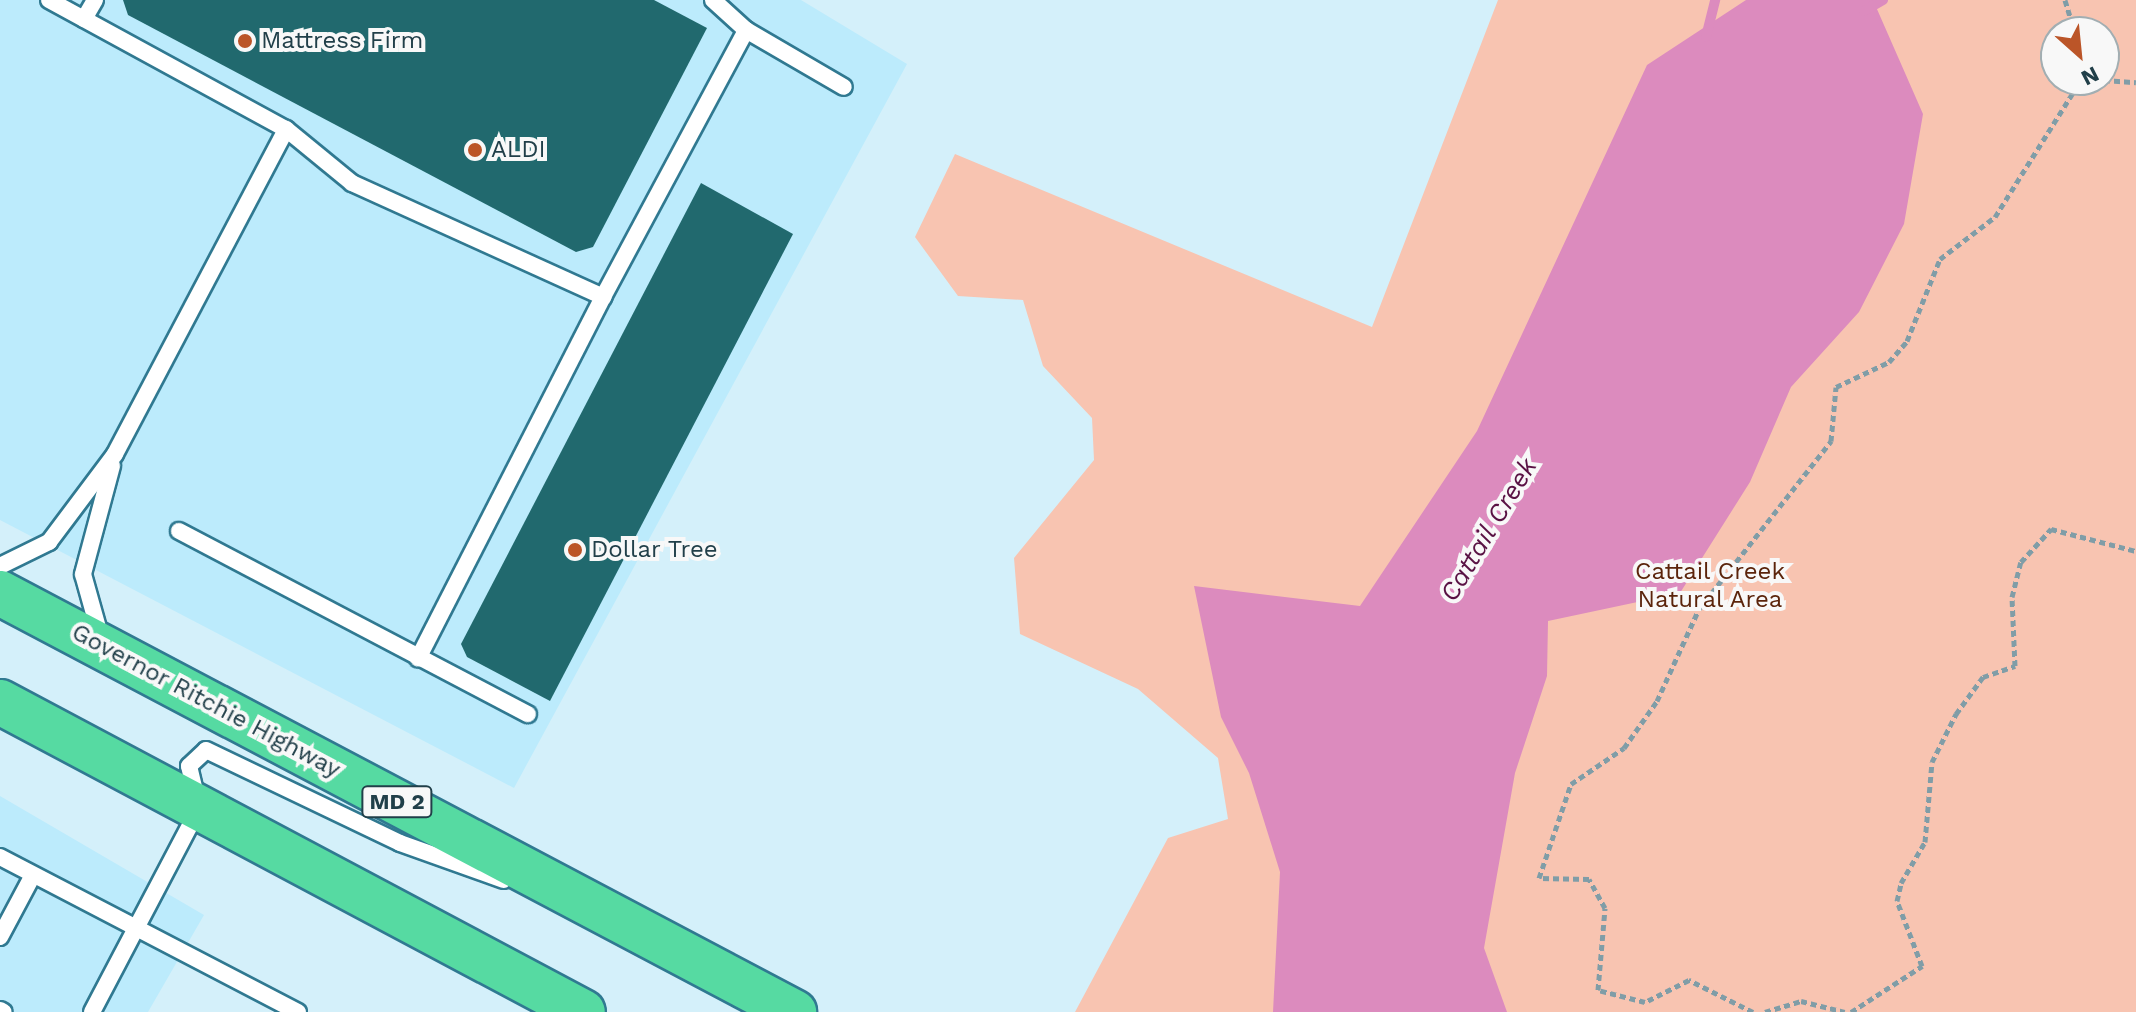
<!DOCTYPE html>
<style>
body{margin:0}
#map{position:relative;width:2136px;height:1012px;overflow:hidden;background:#d4f0fa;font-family:"Work Sans",sans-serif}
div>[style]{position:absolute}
.built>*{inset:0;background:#bcebfc}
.green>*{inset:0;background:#f8c4b1}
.water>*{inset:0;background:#dc8bbe}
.stream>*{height:10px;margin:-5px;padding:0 5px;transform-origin:5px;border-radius:5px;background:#dc8bbe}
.building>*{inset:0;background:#21696e}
.path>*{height:5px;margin-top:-2.5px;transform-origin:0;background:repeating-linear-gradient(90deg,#809da7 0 6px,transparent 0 10px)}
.roads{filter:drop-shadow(2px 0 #307991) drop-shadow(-2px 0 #307991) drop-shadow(0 2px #307991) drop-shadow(0 -2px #307991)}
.lane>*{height:16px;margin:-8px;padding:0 8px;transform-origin:8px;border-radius:8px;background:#fff}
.highway>*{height:44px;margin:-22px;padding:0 22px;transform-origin:22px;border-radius:22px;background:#56daa2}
.dots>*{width:22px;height:22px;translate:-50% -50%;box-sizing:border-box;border:4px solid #f8f8f8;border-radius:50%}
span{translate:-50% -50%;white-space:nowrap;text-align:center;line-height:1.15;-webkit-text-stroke:8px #f8f8f8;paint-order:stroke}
.shield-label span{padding:2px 6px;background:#f8f8f8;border:2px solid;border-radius:6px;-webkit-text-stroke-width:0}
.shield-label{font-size:22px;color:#213f49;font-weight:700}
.poi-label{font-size:24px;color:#213f49}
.left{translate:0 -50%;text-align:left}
.park-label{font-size:24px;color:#5b240b}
.street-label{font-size:24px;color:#213f49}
.water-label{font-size:26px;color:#591244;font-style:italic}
.north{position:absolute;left:2040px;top:16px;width:80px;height:80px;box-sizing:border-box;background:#f8f8f8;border:2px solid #a2aeb2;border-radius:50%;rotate:153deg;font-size:22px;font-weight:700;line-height:32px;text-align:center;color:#213f49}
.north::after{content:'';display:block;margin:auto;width:28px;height:36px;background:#bb5528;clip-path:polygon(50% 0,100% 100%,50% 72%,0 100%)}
</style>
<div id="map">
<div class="built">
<i style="clip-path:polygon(0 0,801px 0,907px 64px,514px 788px,0 520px)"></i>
<i style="clip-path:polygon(0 796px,204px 915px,148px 1012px,0 1012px)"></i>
</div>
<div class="green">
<i style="clip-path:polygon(evenodd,1498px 0,2136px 0,2136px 1012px,1075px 1012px,1168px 838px,1228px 819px,1218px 758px,1138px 689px,1020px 634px,1014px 558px,1094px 460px,1092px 418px,1043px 366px,1023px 300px,958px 296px,915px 237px,955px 154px,1372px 327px,1498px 0,2056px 32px,2104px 32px,2104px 80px,2056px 80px,2056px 32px)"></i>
</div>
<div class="water">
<i style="clip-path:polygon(1746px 0,1873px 0,1923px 114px,1904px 224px,1859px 312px,1791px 387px,1750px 482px,1680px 593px,1548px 621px,1547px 676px,1515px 773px,1484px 948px,1507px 1012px,1273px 1012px,1280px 872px,1249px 773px,1221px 717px,1194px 586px,1360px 606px,1477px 431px,1647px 65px)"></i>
</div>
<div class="stream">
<i style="left:1864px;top:11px;width:22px;rotate:-30deg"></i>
<i style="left:1706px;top:37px;width:38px;rotate:-76deg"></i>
</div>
<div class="building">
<i style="clip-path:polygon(123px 0,654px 0,707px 28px,593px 247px,576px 252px,128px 15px)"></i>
<i style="clip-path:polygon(701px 183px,793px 234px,550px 701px,467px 657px,461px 644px)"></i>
</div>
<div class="path">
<i style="left:2065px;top:0;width:34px;rotate:73deg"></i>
<i style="left:2104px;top:80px;width:32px;rotate:4deg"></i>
<i style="left:1753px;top:1012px;width:72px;rotate:-153.4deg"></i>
<i style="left:1689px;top:980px;width:49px;rotate:153.4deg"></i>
<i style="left:1645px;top:1002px;width:49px;rotate:-165.7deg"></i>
<i style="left:1598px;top:990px;width:82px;rotate:-85.1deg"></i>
<i style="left:1605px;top:908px;width:33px;rotate:-119deg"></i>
<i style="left:1589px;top:879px;width:50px;rotate:-178.9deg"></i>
<i style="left:1539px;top:878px;width:99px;rotate:-71.2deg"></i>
<i style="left:1571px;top:784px;width:64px;rotate:-34.2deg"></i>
<i style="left:1624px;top:748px;width:57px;rotate:-54.9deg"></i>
<i style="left:1657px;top:701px;width:101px;rotate:-65.5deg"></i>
<i style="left:1699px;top:609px;width:214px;rotate:-51.8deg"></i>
<i style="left:1831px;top:441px;width:54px;rotate:-84.7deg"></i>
<i style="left:1836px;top:387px;width:59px;rotate:-25.3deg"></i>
<i style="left:1889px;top:362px;width:28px;rotate:-49deg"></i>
<i style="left:1907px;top:341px;width:88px;rotate:-68.1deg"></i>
<i style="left:1940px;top:259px;width:69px;rotate:-37.4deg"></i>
<i style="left:1995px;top:217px;width:162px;rotate:-57.9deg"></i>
<i style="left:1765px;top:1012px;width:38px;rotate:-17deg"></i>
<i style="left:1801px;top:1001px;width:45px;rotate:14deg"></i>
<i style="left:1851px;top:1012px;width:85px;rotate:-32.9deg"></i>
<i style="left:1922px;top:966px;width:70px;rotate:-111deg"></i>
<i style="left:1897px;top:901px;width:18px;rotate:-77deg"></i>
<i style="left:1901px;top:883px;width:48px;rotate:-59.7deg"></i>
<i style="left:1925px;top:842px;width:80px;rotate:-85deg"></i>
<i style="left:1932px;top:762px;width:54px;rotate:-63.4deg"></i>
<i style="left:1956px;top:714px;width:46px;rotate:-53.9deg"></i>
<i style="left:1983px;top:677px;width:34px;rotate:-19deg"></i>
<i style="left:2015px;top:666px;width:69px;rotate:-92.5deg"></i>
<i style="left:2012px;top:597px;width:36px;rotate:-76deg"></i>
<i style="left:2021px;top:562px;width:45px;rotate:-47.7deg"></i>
<i style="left:2051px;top:529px;width:88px;rotate:14.5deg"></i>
</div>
<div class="roads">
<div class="lane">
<i style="left:49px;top:0;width:270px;rotate:28.6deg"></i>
<i style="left:286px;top:129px;width:85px;rotate:39.3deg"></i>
<i style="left:352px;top:183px;width:276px;rotate:24.4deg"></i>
<i style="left:603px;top:297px;width:406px;rotate:117.1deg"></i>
<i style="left:713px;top:0;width:45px;rotate:42.3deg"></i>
<i style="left:746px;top:30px;width:113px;rotate:30.2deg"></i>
<i style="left:84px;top:19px;width:22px;rotate:-60deg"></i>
<i style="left:603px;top:297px;width:303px;rotate:-61.8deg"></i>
<i style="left:179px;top:531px;width:394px;rotate:27.7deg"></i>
<i style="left:0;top:566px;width:55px;rotate:-26.1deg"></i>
<i style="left:49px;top:542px;width:110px;rotate:-53.1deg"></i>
<i style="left:115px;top:454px;width:367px;rotate:-62.2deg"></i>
<i style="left:100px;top:635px;width:63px;rotate:-105.6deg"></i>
<i style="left:83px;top:574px;width:112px;rotate:-75deg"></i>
<i style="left:0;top:857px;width:336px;rotate:27.5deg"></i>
<i style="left:0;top:937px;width:70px;rotate:-62deg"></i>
<i style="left:0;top:1010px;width:4px;rotate:27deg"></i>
<i style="left:92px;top:1012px;width:230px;rotate:-62.3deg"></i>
<i style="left:199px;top:808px;width:43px;rotate:-103.4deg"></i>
<i style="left:189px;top:766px;width:23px;rotate:-43deg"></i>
<i style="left:206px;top:750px;width:215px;rotate:25.6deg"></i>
<i style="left:400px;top:843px;width:110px;rotate:19.6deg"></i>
</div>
<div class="highway">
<i style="left:0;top:593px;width:898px;rotate:27.82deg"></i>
<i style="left:0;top:702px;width:660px;rotate:28deg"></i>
</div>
</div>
<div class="dots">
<i style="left:245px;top:41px;background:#bb5528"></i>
<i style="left:475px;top:150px;background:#bb5528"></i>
<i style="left:575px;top:550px;background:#bb5528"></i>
</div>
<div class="shield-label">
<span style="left:397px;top:802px">MD 2</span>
</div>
<div class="poi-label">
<span class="left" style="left:261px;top:41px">Mattress Firm</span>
<span class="left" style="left:491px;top:150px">ALDI</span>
<span class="left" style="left:591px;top:550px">Dollar Tree</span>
</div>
<div class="park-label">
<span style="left:1710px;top:586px">Cattail Creek<br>Natural Area</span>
</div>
<div class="street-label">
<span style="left:206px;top:701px;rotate:28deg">Governor Ritchie Highway</span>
</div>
<div class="water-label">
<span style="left:1489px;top:530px;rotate:-59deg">Cattail Creek</span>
</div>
<div class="north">N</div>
</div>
